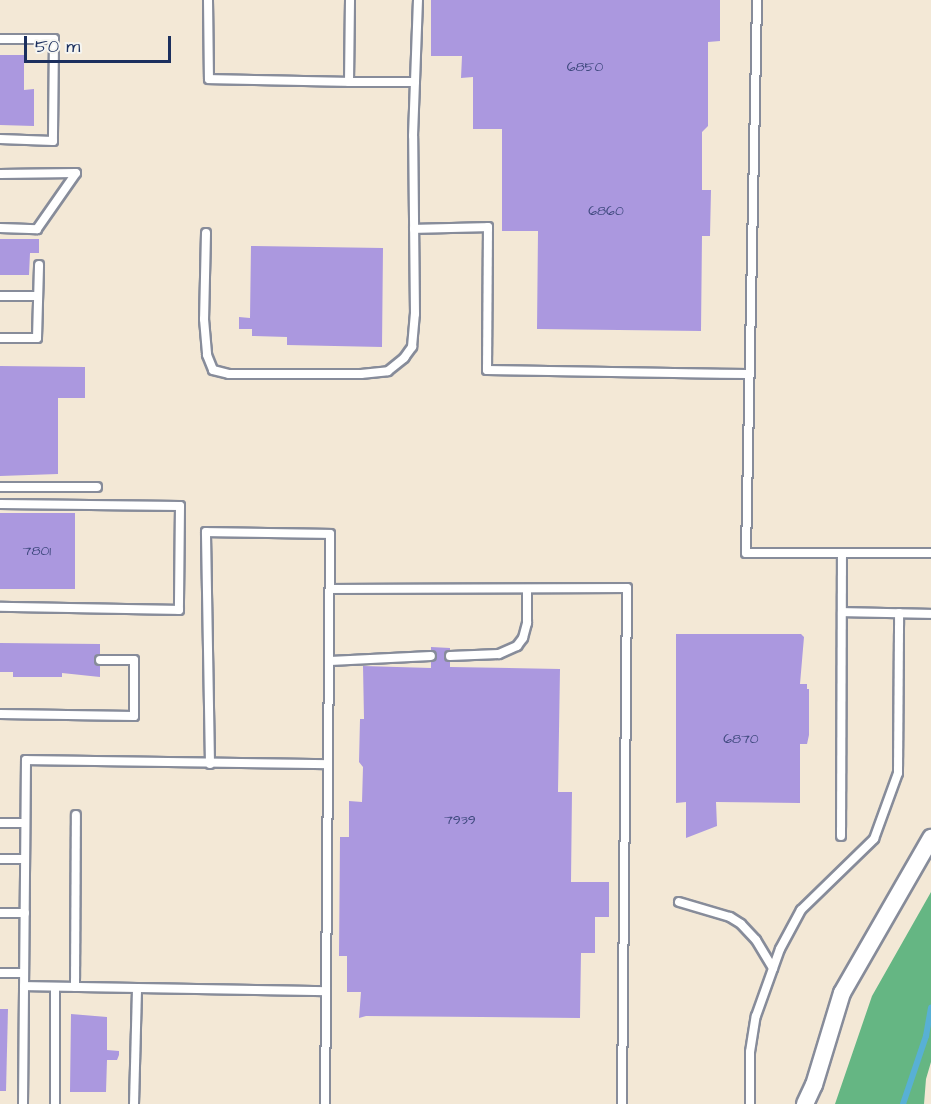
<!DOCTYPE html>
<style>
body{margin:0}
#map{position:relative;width:931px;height:1104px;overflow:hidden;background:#f3e8d6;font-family:"Architects Daughter",sans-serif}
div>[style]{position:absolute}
.forest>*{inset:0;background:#65b683}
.stream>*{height:6px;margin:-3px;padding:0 3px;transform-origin:3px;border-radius:3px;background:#58b0d5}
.building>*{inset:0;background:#ab98df;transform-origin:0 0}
.roads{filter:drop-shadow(2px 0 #878c9a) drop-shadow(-2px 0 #878c9a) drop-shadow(0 2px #878c9a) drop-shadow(0 -2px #878c9a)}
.lane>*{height:8px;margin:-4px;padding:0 4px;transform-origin:4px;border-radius:4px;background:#fff}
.street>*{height:16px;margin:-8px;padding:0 8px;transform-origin:8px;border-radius:8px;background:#fff}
span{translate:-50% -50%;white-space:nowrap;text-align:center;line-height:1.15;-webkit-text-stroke:4.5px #f6f6f2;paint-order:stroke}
.number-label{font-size:14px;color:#3f497e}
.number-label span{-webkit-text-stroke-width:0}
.scale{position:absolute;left:24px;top:36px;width:147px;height:27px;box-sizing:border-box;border:3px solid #1b2f5e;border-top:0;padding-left:8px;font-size:18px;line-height:21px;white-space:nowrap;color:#1b2f5e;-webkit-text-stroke:4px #f6f6f2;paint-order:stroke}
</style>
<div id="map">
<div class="forest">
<i style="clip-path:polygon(931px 892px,931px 1062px,926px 1079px,924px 1104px,835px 1104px,872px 996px)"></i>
</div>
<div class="stream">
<i style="left:903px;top:1104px;width:72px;rotate:-71.3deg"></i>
<i style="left:926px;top:1036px;width:29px;rotate:-80deg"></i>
</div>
<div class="building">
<i style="clip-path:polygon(431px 0,720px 0,720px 41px,708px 42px,708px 126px,702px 132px,702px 190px,711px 190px,710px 236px,702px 236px,701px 331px,537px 329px,538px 231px,502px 231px,502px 129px,473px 129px,473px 77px,461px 78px,462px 56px,431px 56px)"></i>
<i style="clip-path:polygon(0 55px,24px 55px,24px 90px,34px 89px,34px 126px,0 125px)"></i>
<i style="clip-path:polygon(0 239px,39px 239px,39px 253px,30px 253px,29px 275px,0 275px)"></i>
<i style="clip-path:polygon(251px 246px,383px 248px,382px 347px,287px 345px,287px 337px,252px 336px,252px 329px,239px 329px,239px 317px,250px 318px)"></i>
<i style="clip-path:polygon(0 366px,85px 367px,85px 398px,58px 398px,58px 474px,0 476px)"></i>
<i style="left:0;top:513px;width:75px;height:76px"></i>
<i style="clip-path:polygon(676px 634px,801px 634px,804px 637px,800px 684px,807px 684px,807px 689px,809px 689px,809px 735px,807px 744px,800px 744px,800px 803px,716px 802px,717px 826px,686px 838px,686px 802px,676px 803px)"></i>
<i style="clip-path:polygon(0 643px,100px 644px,100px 677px,62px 673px,62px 677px,13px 677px,13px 672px,0 672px)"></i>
<i style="clip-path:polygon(431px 647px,450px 648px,450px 667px,560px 669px,558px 792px,572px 792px,571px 882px,609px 882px,609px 917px,595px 917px,595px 953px,581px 953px,580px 1018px,366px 1016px,359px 1018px,361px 992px,347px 992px,347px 956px,339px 956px,340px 837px,349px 837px,349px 801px,362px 802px,363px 767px,359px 762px,360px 719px,364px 719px,363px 666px,431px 668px)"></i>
<i style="clip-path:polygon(0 1009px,8px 1009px,6px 1091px,0 1091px)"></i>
<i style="clip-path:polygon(71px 1014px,107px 1017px,107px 1050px,119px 1051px,119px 1055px,117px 1060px,107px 1060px,106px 1092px,70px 1092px)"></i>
</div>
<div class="roads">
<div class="lane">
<i style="left:208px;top:0;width:79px;rotate:89.3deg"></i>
<i style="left:209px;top:79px;width:140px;rotate:1.2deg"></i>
<i style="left:349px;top:82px;width:82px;rotate:-89.3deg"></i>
<i style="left:757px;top:0;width:553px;rotate:91.14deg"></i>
<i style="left:746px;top:553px;width:185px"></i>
<i style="left:0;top:39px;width:54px"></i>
<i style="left:54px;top:39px;width:102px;rotate:90.6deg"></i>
<i style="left:53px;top:141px;width:53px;rotate:-177.8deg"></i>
<i style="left:349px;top:82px;width:66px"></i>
<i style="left:0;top:174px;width:76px;rotate:-0.8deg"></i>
<i style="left:0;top:228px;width:37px;rotate:2deg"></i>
<i style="left:37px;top:229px;width:68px;rotate:-55.1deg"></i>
<i style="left:414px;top:229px;width:74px;rotate:-1.5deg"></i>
<i style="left:488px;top:227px;width:143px;rotate:90.4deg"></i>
<i style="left:487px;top:370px;width:261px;rotate:0.9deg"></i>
<i style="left:206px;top:233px;width:86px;rotate:91.3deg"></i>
<i style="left:204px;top:319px;width:36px;rotate:85deg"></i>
<i style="left:207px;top:355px;width:16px;rotate:68deg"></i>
<i style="left:213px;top:370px;width:16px;rotate:14deg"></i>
<i style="left:229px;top:374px;width:132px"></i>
<i style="left:361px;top:374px;width:27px;rotate:-6deg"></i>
<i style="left:388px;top:371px;width:21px;rotate:-39deg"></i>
<i style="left:404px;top:358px;width:14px;rotate:-54deg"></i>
<i style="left:412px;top:347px;width:33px;rotate:-85deg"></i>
<i style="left:415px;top:314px;width:178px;rotate:-90.6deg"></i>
<i style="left:413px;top:136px;width:136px;rotate:-87.9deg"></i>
<i style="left:0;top:296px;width:38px"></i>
<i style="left:0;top:338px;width:37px"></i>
<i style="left:37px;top:338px;width:73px;rotate:-88.4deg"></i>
<i style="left:0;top:487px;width:97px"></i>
<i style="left:0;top:504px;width:180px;rotate:0.6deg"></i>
<i style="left:180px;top:506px;width:104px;rotate:90.6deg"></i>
<i style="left:179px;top:610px;width:179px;rotate:-179deg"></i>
<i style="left:330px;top:589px;width:297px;rotate:-0.2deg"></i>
<i style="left:627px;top:588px;width:516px;rotate:90.56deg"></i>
<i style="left:842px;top:612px;width:89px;rotate:1.3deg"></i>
<i style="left:450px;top:656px;width:49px;rotate:-2.3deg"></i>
<i style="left:499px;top:654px;width:20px;rotate:-24deg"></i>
<i style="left:517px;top:646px;width:10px;rotate:-53deg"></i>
<i style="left:523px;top:638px;width:16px;rotate:-75deg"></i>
<i style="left:527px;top:623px;width:33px;rotate:-90deg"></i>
<i style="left:330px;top:661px;width:101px;rotate:-2.8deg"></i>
<i style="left:0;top:714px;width:134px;rotate:0.9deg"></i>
<i style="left:134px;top:716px;width:56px;rotate:-90deg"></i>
<i style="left:134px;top:660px;width:34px;rotate:180deg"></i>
<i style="left:210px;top:764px;width:232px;rotate:-91deg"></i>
<i style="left:206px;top:532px;width:124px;rotate:0.9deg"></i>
<i style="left:330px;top:534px;width:570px;rotate:90.5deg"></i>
<i style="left:0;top:823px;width:25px"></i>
<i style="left:841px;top:836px;width:283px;rotate:-89.8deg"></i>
<i style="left:0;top:859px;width:25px"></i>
<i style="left:679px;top:902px;width:53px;rotate:16.4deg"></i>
<i style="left:730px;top:917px;width:13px;rotate:32deg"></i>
<i style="left:741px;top:924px;width:22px;rotate:47deg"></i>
<i style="left:756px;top:940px;width:33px;rotate:59deg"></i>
<i style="left:0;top:913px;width:25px"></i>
<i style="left:0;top:973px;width:24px"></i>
<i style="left:24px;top:986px;width:301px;rotate:1deg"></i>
<i style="left:75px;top:987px;width:172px;rotate:-89.7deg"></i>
<i style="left:23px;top:1104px;width:344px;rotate:-89.5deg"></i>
<i style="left:26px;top:760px;width:302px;rotate:0.8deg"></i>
<i style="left:55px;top:1104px;width:117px;rotate:-90deg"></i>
<i style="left:134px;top:1104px;width:116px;rotate:-88.5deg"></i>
<i style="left:750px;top:1104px;width:52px;rotate:-90deg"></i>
<i style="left:750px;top:1052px;width:36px;rotate:-81deg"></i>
<i style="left:756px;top:1016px;width:71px;rotate:-70.3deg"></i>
<i style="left:780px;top:949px;width:44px;rotate:-61.7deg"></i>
<i style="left:801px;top:910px;width:102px;rotate:-44.2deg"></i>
<i style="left:874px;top:839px;width:70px;rotate:-70deg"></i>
<i style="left:898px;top:773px;width:160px;rotate:-89.6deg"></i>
</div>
<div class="street">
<i style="left:805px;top:1104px;width:21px;rotate:-65deg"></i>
<i style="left:814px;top:1085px;width:96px;rotate:-73.1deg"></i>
<i style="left:842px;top:993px;width:179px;rotate:-60.1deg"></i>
</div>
</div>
<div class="number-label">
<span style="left:585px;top:67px">6850</span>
<span style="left:606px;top:211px">6860</span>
<span style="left:37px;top:551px">7801</span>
<span style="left:741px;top:739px">6870</span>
<span style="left:460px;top:820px">7939</span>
</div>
<div class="scale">50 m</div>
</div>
